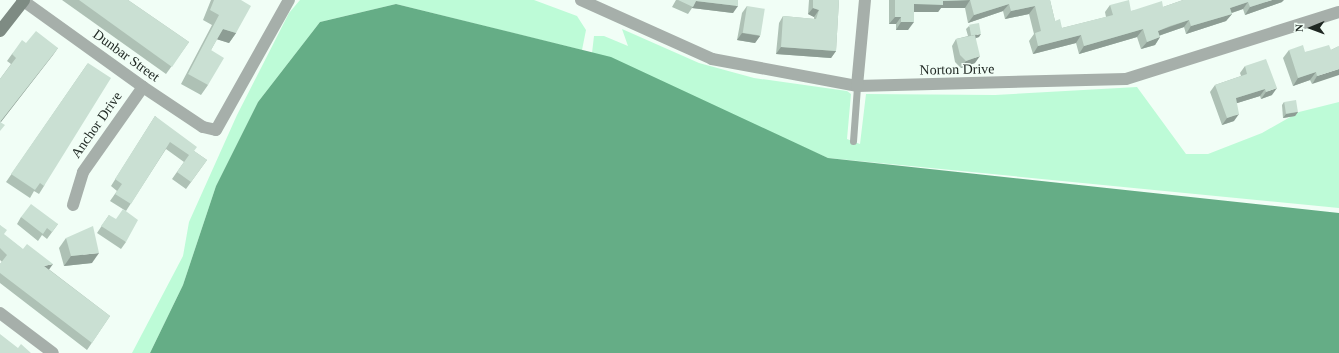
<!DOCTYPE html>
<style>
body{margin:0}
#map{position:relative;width:1339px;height:353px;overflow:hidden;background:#f1fef6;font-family:Georgia,serif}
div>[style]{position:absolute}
.green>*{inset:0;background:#bdfbd7}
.water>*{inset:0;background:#65ad86}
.lane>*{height:7px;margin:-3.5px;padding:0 3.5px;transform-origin:3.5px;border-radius:3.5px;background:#a6afaa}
.street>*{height:12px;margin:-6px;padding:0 6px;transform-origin:6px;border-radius:6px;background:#a6afaa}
.secondary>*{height:12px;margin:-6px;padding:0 6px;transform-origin:6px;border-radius:6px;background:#7e8b83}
.wall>*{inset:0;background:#aec1b5}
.shaded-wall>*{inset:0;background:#8d9d94}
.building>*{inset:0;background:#cae0d3;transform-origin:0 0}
span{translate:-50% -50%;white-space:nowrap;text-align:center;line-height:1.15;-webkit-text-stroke:3px #f1fef6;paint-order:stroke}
.street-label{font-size:14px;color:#1e2722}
.north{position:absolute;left:1291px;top:8px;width:40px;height:40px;-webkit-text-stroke:3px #f1fef6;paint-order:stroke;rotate:269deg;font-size:11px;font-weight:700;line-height:16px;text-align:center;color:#1e2722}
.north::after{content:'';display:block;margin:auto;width:14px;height:18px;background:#1e2722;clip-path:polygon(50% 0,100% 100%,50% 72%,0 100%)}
</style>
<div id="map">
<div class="green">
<i style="clip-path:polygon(300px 0,534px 0,577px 16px,586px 30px,582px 50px,396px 4px,320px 22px,258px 102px,216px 186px,183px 285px,150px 353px,132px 353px,183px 256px,189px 222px,237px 115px,289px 13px)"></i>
<i style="clip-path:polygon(622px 29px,699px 63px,754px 78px,847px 91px,851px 94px,847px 139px,860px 144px,866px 94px,995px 95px,1137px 87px,1186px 154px,1208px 154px,1262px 133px,1299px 112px,1339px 102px,1339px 208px,828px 158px,592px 53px,594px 36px,604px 36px,628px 46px)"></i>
</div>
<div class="water">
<i style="clip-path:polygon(396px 4px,611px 57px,828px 158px,1339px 213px,1339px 353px,150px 353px,183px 285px,216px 186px,258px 102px,320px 22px)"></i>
</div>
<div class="lane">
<i style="left:853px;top:141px;width:55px;rotate:-85.8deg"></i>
</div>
<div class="street">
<i style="left:22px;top:0;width:149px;rotate:35.7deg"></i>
<i style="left:143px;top:87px;width:72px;rotate:33.7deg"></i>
<i style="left:203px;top:127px;width:13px;rotate:13deg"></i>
<i style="left:216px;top:130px;width:149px;rotate:-60.7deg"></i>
<i style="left:581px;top:0;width:144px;rotate:24.2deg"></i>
<i style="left:712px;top:59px;width:147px;rotate:10.5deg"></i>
<i style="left:857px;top:86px;width:269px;rotate:-1.5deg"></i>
<i style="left:1126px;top:79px;width:223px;rotate:-17.5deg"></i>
<i style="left:857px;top:86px;width:86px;rotate:-84.7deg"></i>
<i style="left:73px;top:205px;width:34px;rotate:-73deg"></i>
<i style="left:83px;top:172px;width:104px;rotate:-54.8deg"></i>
<i style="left:0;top:313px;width:66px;rotate:37deg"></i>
</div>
<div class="secondary">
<i style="left:0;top:31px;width:39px;rotate:-52deg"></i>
</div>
<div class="wall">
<i style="clip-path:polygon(62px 0,128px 0,189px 42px,166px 74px)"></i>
<i style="clip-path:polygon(211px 0,241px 0,236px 33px,229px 43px,217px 39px,211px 50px,208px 85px,201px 95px,181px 84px,212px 25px,203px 20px)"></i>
<i style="clip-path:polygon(676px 0,738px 0,733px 13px,692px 8px,688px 14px,672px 7px)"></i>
<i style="clip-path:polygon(809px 0,839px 0,836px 51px,831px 58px,776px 54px,779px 23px,783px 16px,814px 19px,814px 17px,808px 14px)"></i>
<i style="clip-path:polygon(889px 0,1050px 0,1055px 21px,1062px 28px,1106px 17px,1105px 12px,1110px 5px,1131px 11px,1163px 7px,1183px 0,1282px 2px,1245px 15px,1243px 9px,1232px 13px,1232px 14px,1226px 21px,1186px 34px,1184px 27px,1164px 34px,1159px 36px,1160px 37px,1155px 45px,1141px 49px,1137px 37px,1079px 54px,1076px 43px,1033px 54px,1029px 41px,1034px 34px,1029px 14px,1005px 19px,1003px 11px,968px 23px,965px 8px,941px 8px,938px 12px,914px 12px,908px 30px,896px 30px,896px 24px,889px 24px)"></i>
<i style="clip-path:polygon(747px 6px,760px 36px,755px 43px,737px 40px,742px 13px)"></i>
<i style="clip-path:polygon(969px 26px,979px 37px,976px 38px,975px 63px,961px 68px,955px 62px,952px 46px,956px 39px,968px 36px,966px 29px)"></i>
<i style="clip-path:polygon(26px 43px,58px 48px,1px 122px,0 79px,11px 64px,7px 61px,12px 54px)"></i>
<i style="clip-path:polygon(1339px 46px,1312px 84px,1310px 80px,1293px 86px,1283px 58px,1289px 50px,1305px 52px,1331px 50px)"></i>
<i style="clip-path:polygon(88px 63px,44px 186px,39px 194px,34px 191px,30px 198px,6px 182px)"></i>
<i style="clip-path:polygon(1245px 66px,1272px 95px,1261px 99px,1260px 96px,1237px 103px,1234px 121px,1222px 125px,1210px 92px,1215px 85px,1241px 76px,1240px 73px)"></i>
<i style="clip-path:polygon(1284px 102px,1298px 112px,1295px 116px,1283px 118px,1282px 105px)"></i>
<i style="clip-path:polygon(155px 116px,194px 151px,207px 160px,186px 189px,172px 179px,184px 162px,166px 149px,126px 211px,110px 201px,117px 191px,111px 186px)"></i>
<i style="clip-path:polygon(109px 215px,126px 242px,121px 249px,97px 233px)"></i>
<i style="clip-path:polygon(21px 217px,58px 224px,47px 239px,42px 235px,38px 241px,17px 224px)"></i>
<i style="clip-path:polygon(0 225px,4px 235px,110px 316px,87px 350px,0 283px,0 264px,2px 262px,0 260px)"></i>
<i style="clip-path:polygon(66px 238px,92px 263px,64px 266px,59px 248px)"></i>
</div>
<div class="shaded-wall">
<i style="clip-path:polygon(970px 0,965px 8px,941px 8px,938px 12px,909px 12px,914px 4px,943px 1px)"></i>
<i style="clip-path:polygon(1272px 0,1284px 0,1282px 2px,1245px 15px,1250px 7px)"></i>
<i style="clip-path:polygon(696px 1px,738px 6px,733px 13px,692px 8px)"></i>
<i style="clip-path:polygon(1248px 2px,1243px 9px,1225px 15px,1230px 8px)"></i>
<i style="clip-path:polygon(1009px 4px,1003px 11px,968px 23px,974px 15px)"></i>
<i style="clip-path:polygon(1035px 6px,1029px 14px,1005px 19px,1011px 11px)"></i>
<i style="clip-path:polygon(813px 8px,819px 10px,814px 17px,808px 14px)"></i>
<i style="clip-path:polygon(1232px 14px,1226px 21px,1186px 34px,1191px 26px)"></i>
<i style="clip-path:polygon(895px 17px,901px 17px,896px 24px,889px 24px)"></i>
<i style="clip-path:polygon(1189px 20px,1184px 27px,1152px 38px,1158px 31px)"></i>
<i style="clip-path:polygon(901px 22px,914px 22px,908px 30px,896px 30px)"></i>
<i style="clip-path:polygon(223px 29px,236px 33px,229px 43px,216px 39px)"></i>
<i style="clip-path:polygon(1143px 29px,1137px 37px,1079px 54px,1084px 46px)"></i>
<i style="clip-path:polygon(742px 33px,760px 36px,755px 43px,737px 40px)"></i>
<i style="clip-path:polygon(981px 34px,979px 37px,969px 40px,971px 36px)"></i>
<i style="clip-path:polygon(1081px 35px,1076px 43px,1033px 54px,1038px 46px)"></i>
<i style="clip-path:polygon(1160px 37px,1155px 45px,1141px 49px,1147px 42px)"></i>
<i style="clip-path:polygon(781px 47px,836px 51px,831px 58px,776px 54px)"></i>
<i style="clip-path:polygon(58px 48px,53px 55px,0 123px,0 122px)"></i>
<i style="clip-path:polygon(980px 56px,975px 63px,961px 68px,966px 61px)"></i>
<i style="clip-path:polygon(1339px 69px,1339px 75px,1312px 84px,1317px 76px)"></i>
<i style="clip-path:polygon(1316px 72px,1310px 80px,1293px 86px,1298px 78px)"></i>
<i style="clip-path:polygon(1277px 88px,1272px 95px,1261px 99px,1266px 92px)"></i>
<i style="clip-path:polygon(1265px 89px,1260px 96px,1231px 105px,1236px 98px)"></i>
<i style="clip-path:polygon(1298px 112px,1295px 116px,1283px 118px,1286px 114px)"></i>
<i style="clip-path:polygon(1239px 114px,1234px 121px,1222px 125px,1227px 118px)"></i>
<i style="clip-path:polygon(99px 253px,92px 263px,64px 266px,71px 256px)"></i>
<i style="clip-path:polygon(53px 264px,48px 271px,44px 266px)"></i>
</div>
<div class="building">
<i style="clip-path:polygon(79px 0,128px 0,189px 42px,172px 67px)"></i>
<i style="clip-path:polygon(214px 0,241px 0,251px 6px,236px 33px,223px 29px,211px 50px,224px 58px,208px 85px,188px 74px,219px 15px,210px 10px)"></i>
<i style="clip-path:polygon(678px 0,738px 0,738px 6px,696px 1px,693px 7px)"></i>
<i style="clip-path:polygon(813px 0,839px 0,836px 51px,781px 47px,783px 16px,816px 19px,819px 10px,813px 8px)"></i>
<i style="clip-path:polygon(895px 0,1050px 0,1055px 21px,1060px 19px,1062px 28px,1113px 15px,1110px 5px,1129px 0,1131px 11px,1162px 1px,1163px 7px,1183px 0,1272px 0,1250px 7px,1248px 2px,1230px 8px,1232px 14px,1191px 26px,1189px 20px,1170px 26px,1158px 31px,1160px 37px,1147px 42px,1143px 29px,1084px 46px,1081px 35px,1038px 46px,1035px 33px,1041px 31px,1035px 6px,1011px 11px,1009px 4px,974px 15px,970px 0,943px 1px,943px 5px,914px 4px,914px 22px,901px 22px,901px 17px,895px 17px)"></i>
<i style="left:747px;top:6px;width:18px;height:27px;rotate:9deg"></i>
<i style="left:979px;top:23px;width:11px;height:10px;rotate:80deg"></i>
<i style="clip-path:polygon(36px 31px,58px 48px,0 122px,5px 125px,0 131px,0 79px,16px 58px,12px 54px,22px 40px,26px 43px)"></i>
<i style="clip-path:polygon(975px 35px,980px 56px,966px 61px,960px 55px,956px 39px)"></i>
<i style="clip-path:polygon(1303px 45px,1305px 52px,1329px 45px,1331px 50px,1339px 46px,1339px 69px,1317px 76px,1316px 72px,1298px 78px,1289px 50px)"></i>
<i style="clip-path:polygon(1266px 59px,1277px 88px,1266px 92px,1265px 89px,1236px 98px,1239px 114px,1227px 118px,1215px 85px,1247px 74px,1245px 66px)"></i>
<i style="clip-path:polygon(88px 63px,111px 78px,44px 186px,40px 183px,35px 190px,11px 174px)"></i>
<i style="left:1296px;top:100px;width:12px;height:12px;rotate:81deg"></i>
<i style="clip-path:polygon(155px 116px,197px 147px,194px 151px,207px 160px,191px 182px,177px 172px,189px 155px,170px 142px,131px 204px,115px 194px,122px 184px,115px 179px)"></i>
<i style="clip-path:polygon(31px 204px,58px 224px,52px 232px,47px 228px,43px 234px,21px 217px)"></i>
<i style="clip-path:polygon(123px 209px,138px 220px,126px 242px,101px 226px,109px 215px,116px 219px)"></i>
<i style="clip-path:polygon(0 225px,7px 230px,4px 234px,23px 249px,27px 244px,53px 264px,44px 266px,110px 316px,92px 343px,0 273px,0 264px,7px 255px,0 248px)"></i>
<i style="clip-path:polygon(93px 226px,99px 253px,71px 256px,66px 238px)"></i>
<i style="clip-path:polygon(0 334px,18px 348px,21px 344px,31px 353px,0 353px)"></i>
</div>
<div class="street-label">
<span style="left:126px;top:56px;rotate:36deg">Dunbar Street</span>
<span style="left:957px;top:70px;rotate:-1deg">Norton Drive</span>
<span style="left:97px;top:125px;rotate:-55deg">Anchor Drive</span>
</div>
<div class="north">N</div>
</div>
